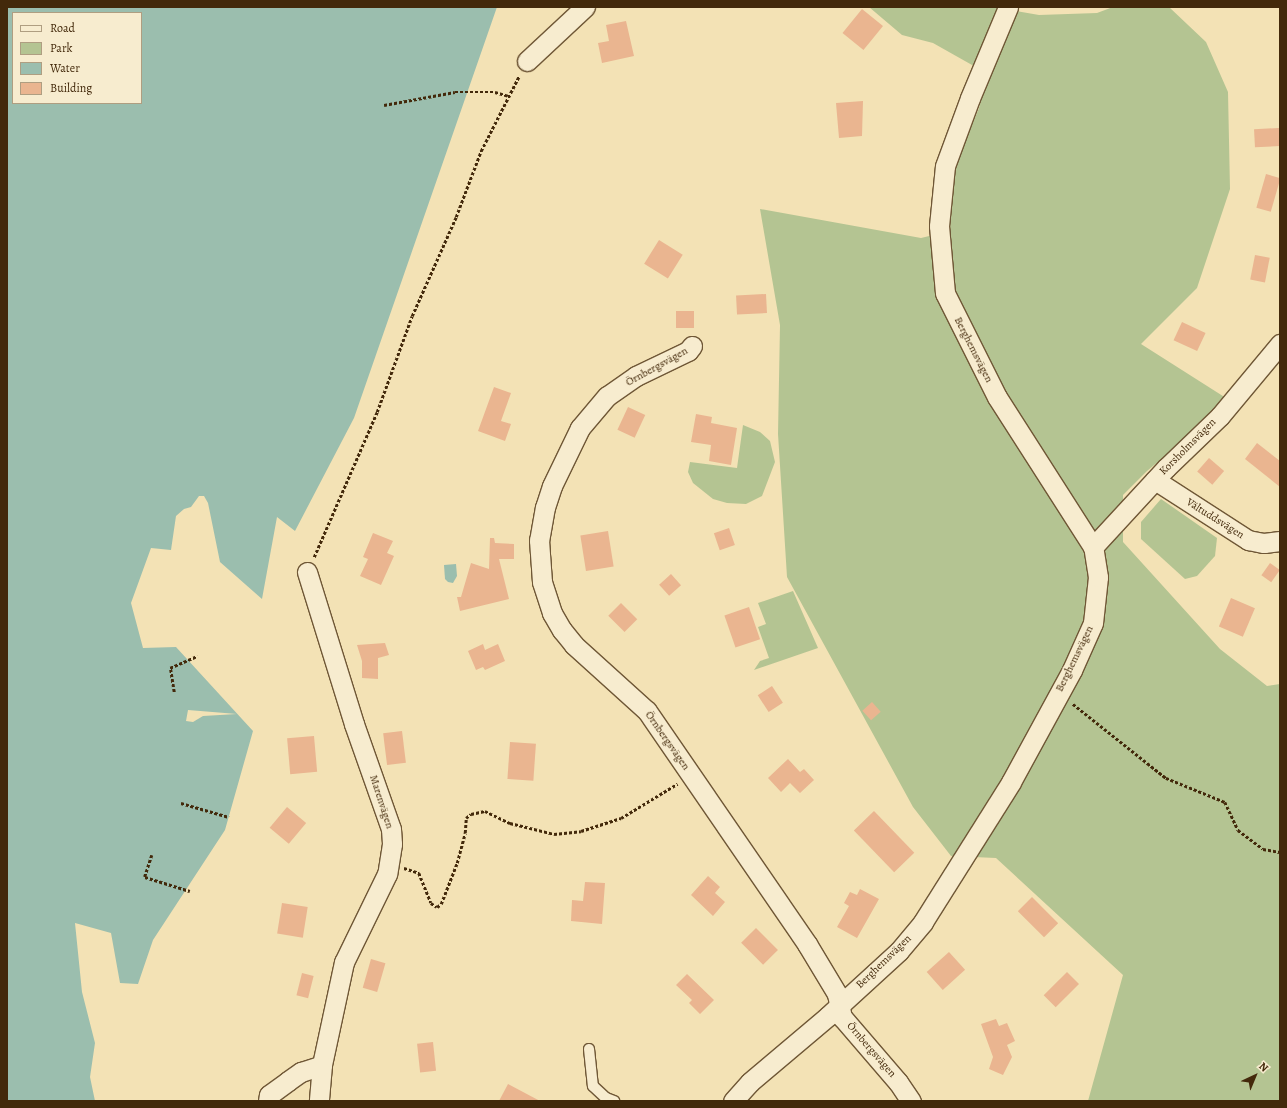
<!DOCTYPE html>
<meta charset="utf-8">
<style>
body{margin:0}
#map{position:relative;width:1287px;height:1108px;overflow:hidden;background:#f3e2b5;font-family:Alegreya,serif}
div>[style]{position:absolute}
.green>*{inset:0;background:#b4c492}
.water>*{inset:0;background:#9bbeae}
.pier>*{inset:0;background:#f3e2b5}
.building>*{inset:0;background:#eab590;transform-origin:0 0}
.path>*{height:2.5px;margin-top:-1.25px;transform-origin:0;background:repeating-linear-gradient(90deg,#43290b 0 3px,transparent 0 5px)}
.roads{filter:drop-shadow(1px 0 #6f5736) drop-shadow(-1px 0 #6f5736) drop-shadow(0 1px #6f5736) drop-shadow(0 -1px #6f5736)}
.service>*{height:10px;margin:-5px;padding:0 5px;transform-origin:5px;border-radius:5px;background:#f7eccf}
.minor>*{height:19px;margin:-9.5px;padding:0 9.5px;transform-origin:9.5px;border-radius:9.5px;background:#f7eccf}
span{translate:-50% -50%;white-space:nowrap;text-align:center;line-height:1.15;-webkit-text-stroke:3px #f7eccf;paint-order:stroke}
.street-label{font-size:11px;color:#43290b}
.frame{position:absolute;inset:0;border:8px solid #43290b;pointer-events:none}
.legend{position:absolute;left:12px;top:12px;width:130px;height:92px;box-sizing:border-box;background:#f7eccf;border:1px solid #af9e81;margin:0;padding:5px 7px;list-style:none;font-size:12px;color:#43290b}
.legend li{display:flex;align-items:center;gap:8px;height:20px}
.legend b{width:20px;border:1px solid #af9e81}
.north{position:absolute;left:1235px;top:1056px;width:40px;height:40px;-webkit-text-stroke:3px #f7eccf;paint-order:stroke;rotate:44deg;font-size:11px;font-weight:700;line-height:16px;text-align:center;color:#43290b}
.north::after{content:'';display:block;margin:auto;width:14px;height:18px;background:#43290b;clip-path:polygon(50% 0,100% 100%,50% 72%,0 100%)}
</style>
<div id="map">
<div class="green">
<i style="clip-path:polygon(869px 7px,994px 7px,1039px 15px,1097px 13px,1113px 7px,1169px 7px,1206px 42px,1228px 92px,1230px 189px,1197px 288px,1141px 344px,1226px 398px,1209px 419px,1147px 471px,1123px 495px,1123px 542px,1220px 649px,1267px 686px,1280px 684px,1280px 1101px,1088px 1101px,1123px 975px,996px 858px,951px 856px,913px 807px,787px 577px,778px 434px,780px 325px,760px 209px,921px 238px,950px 231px,952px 173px,979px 108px,988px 74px,933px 43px,902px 35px)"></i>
<i style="clip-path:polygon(743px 425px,760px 432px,770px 441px,775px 462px,762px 496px,746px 504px,727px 503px,713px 499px,693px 483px,688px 472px,690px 462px,737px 468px)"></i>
<i style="clip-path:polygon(1161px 499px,1217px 538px,1215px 556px,1197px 576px,1185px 579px,1141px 539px,1141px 522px)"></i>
<i style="clip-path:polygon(793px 591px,818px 648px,754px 670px,760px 661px,769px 658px,758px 627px,766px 624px,758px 603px)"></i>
</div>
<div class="water">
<i style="clip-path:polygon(evenodd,7px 7px,497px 7px,354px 418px,295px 531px,277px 517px,262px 599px,220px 562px,208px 503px,204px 496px,199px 496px,191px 507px,184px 509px,176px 516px,171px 550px,151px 548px,131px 603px,143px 648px,176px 647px,253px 731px,225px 830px,153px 940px,138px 984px,120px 983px,111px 933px,75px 923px,82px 992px,95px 1043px,90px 1077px,95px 1101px,7px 1101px,7px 7px,13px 13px,141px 13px,141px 103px,13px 103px,13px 13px)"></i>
<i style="clip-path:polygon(456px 564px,457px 576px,453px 583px,448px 582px,445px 579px,444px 565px)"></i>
</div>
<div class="pier">
<i style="clip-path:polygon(188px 710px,237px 714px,203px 716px,193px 722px,186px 721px)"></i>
</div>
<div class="building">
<i style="left:862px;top:9px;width:27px;height:31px;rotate:39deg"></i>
<i style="clip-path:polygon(626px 21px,634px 56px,602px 63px,598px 43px,609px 41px,606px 25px)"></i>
<i style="clip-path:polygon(863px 101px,862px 136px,839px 138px,836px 103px)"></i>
<i style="left:1279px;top:128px;width:18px;height:25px;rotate:87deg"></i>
<i style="left:1266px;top:174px;width:15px;height:35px;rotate:16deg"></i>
<i style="left:659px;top:240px;width:28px;height:28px;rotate:32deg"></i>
<i style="left:1255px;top:255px;width:15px;height:25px;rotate:11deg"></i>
<i style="left:766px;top:294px;width:19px;height:30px;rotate:87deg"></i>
<i style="left:676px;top:311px;width:18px;height:17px"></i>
<i style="left:1182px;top:322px;width:26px;height:20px;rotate:25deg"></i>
<i style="clip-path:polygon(494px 387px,511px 393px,501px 421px,511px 424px,505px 441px,478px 431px)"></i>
<i style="left:628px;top:407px;width:19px;height:25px;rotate:25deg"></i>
<i style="clip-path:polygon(696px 414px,712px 417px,711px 423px,737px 428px,731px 465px,709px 461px,711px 445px,691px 442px)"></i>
<i style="clip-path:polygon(1257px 443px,1280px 461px,1280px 487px,1245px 459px)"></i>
<i style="left:1209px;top:458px;width:20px;height:18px;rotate:41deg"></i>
<i style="left:729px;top:528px;width:18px;height:16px;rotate:71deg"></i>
<i style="left:608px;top:531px;width:36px;height:28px;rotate:81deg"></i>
<i style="clip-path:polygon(373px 533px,393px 541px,387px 553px,394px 556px,381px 585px,360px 576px,368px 559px,363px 557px)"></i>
<i style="clip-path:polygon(490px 538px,494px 538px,495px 543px,514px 544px,514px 559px,499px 559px,509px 599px,460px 611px,457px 597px,461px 597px,471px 563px,489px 569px)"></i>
<i style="left:1270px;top:563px;width:12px;height:15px;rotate:35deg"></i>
<i style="left:671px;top:574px;width:15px;height:16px;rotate:48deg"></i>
<i style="left:1231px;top:598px;width:26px;height:31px;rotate:23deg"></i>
<i style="left:621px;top:603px;width:23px;height:18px;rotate:45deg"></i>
<i style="left:749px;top:607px;width:34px;height:26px;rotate:71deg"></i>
<i style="clip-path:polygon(385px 643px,389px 655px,378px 658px,378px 679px,362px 678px,362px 661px,357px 645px)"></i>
<i style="clip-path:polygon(483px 644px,485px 650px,498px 644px,505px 661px,485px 670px,483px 667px,476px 670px,468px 651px)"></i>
<i style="left:772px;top:686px;width:20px;height:17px;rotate:57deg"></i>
<i style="left:872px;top:702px;width:13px;height:13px;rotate:48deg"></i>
<i style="left:402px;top:731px;width:32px;height:19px;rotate:83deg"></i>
<i style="left:314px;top:736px;width:36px;height:27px;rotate:85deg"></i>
<i style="left:510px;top:742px;width:26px;height:37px;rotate:4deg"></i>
<i style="clip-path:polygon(788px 759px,800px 772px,804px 769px,814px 780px,800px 793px,790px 783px,781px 792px,768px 778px)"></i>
<i style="left:287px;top:807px;width:25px;height:27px;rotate:40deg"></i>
<i style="left:874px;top:811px;width:58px;height:28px;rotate:46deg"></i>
<i style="clip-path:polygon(708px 876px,720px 887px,715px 893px,725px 902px,713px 916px,691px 895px)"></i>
<i style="clip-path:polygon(585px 882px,605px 883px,602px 924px,571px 921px,572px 900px,583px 901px)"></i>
<i style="clip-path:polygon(860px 889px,879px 899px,857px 938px,837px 927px,849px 906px,844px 903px,850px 892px,857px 895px)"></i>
<i style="left:1032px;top:897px;width:37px;height:20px;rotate:45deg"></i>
<i style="left:282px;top:903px;width:26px;height:31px;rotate:9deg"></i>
<i style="left:756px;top:928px;width:31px;height:21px;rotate:45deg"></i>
<i style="left:949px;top:952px;width:24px;height:30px;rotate:48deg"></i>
<i style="left:371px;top:959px;width:15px;height:30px;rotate:16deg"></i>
<i style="left:1067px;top:972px;width:17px;height:33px;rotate:45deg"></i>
<i style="left:302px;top:973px;width:12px;height:23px;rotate:14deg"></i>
<i style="clip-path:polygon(687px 974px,714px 1000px,700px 1014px,689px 1003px,692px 1000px,676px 985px)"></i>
<i style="clip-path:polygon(996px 1019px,999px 1026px,1007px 1023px,1015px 1041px,1007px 1045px,1012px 1057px,1003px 1075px,989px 1069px,993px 1057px,981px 1024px)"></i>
<i style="left:433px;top:1042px;width:29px;height:16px;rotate:84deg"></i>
<i style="clip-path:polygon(508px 1084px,540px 1101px,499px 1101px)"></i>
</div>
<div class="path">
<i style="left:384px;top:105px;width:72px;rotate:-10.4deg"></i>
<i style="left:455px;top:92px;width:40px"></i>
<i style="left:495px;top:92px;width:15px;rotate:16deg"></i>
<i style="left:314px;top:557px;width:158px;rotate:-66.5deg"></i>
<i style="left:377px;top:412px;width:102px;rotate:-70deg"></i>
<i style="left:412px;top:316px;width:108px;rotate:-66deg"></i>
<i style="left:456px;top:217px;width:71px;rotate:-69.3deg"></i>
<i style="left:481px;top:151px;width:84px;rotate:-63.1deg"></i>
<i style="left:174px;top:692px;width:24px;rotate:-99deg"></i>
<i style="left:170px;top:668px;width:30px;rotate:-24deg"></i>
<i style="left:1073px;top:704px;width:119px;rotate:38.5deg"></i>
<i style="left:1166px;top:778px;width:64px;rotate:22.1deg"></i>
<i style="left:1225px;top:802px;width:31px;rotate:65deg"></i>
<i style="left:1238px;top:830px;width:31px;rotate:37deg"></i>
<i style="left:1263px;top:849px;width:17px;rotate:10deg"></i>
<i style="left:181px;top:803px;width:50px;rotate:16.3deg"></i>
<i style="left:152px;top:855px;width:23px;rotate:108deg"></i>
<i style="left:145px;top:877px;width:47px;rotate:17.3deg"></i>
<i style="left:404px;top:868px;width:16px;rotate:18deg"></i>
<i style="left:419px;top:873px;width:32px;rotate:68deg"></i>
<i style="left:431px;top:903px;width:7px;rotate:34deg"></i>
<i style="left:437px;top:907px;width:5px;rotate:-37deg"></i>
<i style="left:441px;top:904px;width:44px;rotate:-68.7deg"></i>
<i style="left:457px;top:863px;width:31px;rotate:-75deg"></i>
<i style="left:465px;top:833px;width:15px;rotate:-86deg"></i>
<i style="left:466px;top:818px;width:6px;rotate:-39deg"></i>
<i style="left:471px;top:814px;width:14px;rotate:-12deg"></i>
<i style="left:485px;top:811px;width:28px;rotate:26deg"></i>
<i style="left:510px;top:823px;width:45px;rotate:14deg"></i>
<i style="left:554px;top:834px;width:27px;rotate:-6deg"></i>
<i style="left:581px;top:831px;width:42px;rotate:-18deg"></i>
<i style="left:621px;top:818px;width:66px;rotate:-31.3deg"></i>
</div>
<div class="roads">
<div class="service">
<i style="left:589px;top:1049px;width:37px;rotate:84deg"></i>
<i style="left:593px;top:1086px;width:18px;rotate:43deg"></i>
<i style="left:606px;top:1098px;width:9px;rotate:21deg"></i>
</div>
<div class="minor">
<i style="left:527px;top:61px;width:79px;rotate:-43deg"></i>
<i style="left:692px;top:346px;width:6px;rotate:129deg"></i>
<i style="left:688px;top:351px;width:58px;rotate:154.3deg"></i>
<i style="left:636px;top:376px;width:35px;rotate:145deg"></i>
<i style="left:607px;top:396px;width:42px;rotate:130.2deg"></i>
<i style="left:580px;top:428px;width:64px;rotate:115.8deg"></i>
<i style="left:552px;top:486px;width:22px;rotate:108deg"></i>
<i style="left:545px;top:507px;width:34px;rotate:100deg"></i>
<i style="left:539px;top:540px;width:42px;rotate:85.9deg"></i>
<i style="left:542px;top:582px;width:33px;rotate:72deg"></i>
<i style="left:552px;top:613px;width:20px;rotate:60deg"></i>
<i style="left:562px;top:630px;width:19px;rotate:51deg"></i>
<i style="left:574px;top:645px;width:98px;rotate:42.1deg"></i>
<i style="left:647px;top:711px;width:283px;rotate:55.5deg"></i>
<i style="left:807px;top:944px;width:58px;rotate:59deg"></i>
<i style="left:837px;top:994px;width:24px;rotate:78deg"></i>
<i style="left:842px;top:1017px;width:86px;rotate:49.3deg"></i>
<i style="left:898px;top:1082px;width:23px;rotate:56deg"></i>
<i style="left:1155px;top:480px;width:111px;rotate:32.8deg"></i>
<i style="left:1248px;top:540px;width:16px;rotate:11deg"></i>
<i style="left:1264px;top:543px;width:16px;rotate:-7deg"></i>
<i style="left:1093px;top:547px;width:108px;rotate:-47.3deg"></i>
<i style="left:1166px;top:468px;width:75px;rotate:-43.9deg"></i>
<i style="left:1220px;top:416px;width:94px;rotate:-50.2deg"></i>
<i style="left:307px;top:572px;width:159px;rotate:72.8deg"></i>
<i style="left:354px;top:724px;width:111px;rotate:70.6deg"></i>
<i style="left:391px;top:829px;width:15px;rotate:86deg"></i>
<i style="left:392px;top:844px;width:30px;rotate:99deg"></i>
<i style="left:387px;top:874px;width:98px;rotate:116deg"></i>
<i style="left:344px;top:962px;width:105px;rotate:102.1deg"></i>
<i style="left:322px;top:1065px;width:36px;rotate:95deg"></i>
<i style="left:268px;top:1101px;width:6px;rotate:-81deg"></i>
<i style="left:269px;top:1095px;width:24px;rotate:-36deg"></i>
<i style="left:288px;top:1081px;width:16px;rotate:-35deg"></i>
<i style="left:301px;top:1072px;width:22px;rotate:-18deg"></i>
<i style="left:733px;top:1101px;width:25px;rotate:-48deg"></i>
<i style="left:750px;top:1082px;width:102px;rotate:-40.2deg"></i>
<i style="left:828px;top:1016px;width:96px;rotate:-42.5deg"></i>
<i style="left:899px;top:951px;width:38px;rotate:-50deg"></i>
<i style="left:923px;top:922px;width:165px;rotate:-57.8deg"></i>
<i style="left:1011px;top:782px;width:128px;rotate:-61.4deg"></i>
<i style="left:1072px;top:670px;width:51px;rotate:-65.9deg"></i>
<i style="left:1093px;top:623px;width:46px;rotate:-83.8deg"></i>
<i style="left:1098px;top:577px;width:30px;rotate:-99deg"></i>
<i style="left:1093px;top:547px;width:178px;rotate:-122.6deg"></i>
<i style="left:997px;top:397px;width:116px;rotate:-116.6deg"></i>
<i style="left:945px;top:293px;width:67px;rotate:-95.1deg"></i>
<i style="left:939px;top:226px;width:60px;rotate:-84.3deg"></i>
<i style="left:945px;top:166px;width:72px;rotate:-69.8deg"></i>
<i style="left:970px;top:98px;width:99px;rotate:-67.3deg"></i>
</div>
</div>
<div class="street-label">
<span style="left:973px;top:350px;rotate:63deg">Berghemsvägen</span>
<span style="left:657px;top:367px;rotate:-29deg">Örnbergsvägen</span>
<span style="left:1188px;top:447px;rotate:-45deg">Korsholmsvägen</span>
<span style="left:1215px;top:519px;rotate:32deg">Vältuddsvägen</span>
<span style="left:1075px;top:659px;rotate:-64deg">Berghemsvägen</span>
<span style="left:667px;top:741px;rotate:55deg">Örnbergsvägen</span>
<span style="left:381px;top:802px;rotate:72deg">Marenvägen</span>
<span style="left:884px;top:962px;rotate:-44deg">Berghemsvägen</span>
<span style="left:871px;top:1050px;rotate:49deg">Örnbergsvägen</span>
</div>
<div class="frame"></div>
<ul class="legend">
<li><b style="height:5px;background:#f7eccf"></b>Road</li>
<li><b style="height:11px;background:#b4c492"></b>Park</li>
<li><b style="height:11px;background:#9bbeae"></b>Water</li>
<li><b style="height:11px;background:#eab590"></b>Building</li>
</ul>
<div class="north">N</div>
</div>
